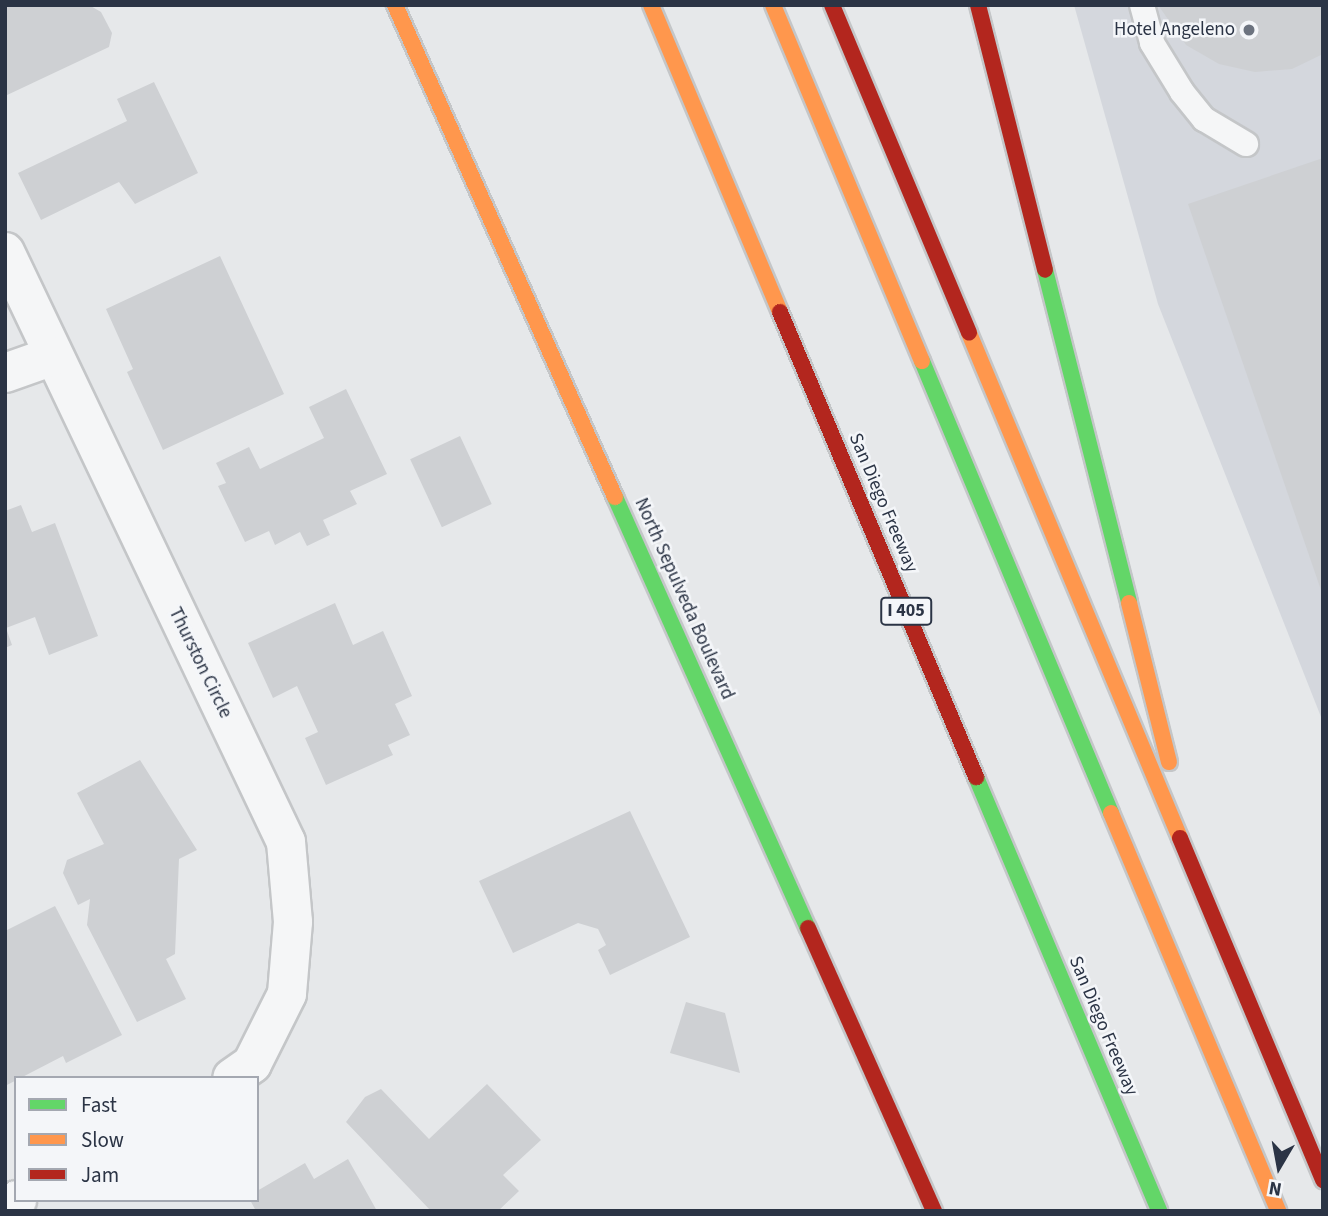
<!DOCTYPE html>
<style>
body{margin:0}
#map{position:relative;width:1328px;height:1216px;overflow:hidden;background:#e6e8ea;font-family:"Source Sans 3",sans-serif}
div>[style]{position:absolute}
.built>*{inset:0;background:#d4d7dd}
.building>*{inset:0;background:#ced0d3;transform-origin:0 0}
.roads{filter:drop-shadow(2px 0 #c4c6c8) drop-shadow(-2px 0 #c4c6c8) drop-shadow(0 2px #c4c6c8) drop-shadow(0 -2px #c4c6c8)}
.lane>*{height:24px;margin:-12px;padding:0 12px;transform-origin:12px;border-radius:12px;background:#f5f6f7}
.street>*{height:38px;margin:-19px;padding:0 19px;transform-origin:19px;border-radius:19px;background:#f5f6f7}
.fast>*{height:16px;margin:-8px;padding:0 8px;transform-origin:8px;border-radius:8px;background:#63d668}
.slow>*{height:16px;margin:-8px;padding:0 8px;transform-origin:8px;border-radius:8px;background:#ff974d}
.jam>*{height:16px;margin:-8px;padding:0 8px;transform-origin:8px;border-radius:8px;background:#b3261e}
.dots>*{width:19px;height:19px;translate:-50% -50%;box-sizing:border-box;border:4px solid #f4f6f9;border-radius:50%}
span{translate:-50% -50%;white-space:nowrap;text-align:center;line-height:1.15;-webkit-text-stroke:5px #f4f6f9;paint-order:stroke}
.shield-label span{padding:2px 5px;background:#f4f6f9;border:2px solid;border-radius:5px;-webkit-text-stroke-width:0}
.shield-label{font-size:18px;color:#2b3445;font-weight:700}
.poi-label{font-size:19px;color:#2b3445}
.right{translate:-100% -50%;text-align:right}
.street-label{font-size:19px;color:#2b3445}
.frame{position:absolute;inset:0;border:7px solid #2b3445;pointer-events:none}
.legend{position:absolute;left:14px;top:1076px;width:245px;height:126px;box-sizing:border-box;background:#f4f6f9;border:2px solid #a4a8b1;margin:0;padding:9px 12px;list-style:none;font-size:21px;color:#2b3445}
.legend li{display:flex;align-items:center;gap:14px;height:35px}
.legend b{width:35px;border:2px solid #a4a8b1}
.north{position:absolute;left:1244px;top:1132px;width:70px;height:70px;-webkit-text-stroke:5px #f4f6f9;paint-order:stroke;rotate:190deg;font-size:19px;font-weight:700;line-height:28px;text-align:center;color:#2b3445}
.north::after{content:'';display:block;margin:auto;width:24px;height:32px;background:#2b3445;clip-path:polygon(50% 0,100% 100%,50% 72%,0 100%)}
</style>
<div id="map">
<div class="built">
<i style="clip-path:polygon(1074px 5px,1323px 5px,1323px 722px,1158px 304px)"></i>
</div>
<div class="building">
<i style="clip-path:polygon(5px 5px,89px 5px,101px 12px,112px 33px,109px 47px,5px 96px)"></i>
<i style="clip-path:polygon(1158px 5px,1323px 5px,1323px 54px,1292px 69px,1255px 72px,1219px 64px,1186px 45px)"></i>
<i style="clip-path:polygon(154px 82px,198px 173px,135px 204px,119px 182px,41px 220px,18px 173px,127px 121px,117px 99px)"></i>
<i style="clip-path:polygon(1323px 158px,1323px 592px,1322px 593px,1188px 204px)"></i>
<i style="clip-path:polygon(220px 256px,284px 394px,163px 450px,127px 372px,133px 369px,106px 309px)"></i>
<i style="clip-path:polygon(346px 389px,387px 474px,350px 491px,357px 504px,323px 520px,330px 535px,307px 546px,300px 532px,275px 545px,269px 531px,245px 542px,218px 486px,226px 483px,216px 463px,249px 447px,260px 469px,324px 438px,309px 407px)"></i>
<i style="left:460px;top:436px;width:75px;height:55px;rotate:65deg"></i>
<i style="clip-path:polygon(21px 505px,32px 532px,55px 523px,98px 636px,49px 655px,35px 617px,6px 628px,12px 645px,5px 648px,5px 511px)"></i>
<i style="clip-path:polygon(335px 603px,353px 645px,383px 631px,412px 696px,395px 704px,410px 735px,388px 745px,393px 755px,326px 785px,305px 738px,318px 732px,297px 686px,273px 698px,248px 643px)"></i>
<i style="clip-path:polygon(140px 760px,197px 850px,179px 859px,175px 954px,166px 959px,186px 999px,137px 1022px,87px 925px,90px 899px,78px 905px,63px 873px,67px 860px,104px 844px,77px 793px)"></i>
<i style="clip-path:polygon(630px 811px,690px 937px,610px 975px,598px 950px,606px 945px,598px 929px,578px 923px,513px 953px,479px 881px)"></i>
<i style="clip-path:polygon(55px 906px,122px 1035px,66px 1063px,63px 1056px,5px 1086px,5px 931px)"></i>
<i style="clip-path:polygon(686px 1002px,725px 1013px,740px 1073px,670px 1053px)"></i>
<i style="clip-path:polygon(487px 1084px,541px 1140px,503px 1175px,519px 1191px,498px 1211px,431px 1211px,346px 1122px,365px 1097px,381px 1089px,429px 1139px)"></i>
<i style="clip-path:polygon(348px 1159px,377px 1211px,256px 1211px,250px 1200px,257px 1200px,257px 1191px,305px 1163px,314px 1179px)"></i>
</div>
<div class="roads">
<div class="lane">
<i style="left:1142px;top:5px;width:39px;rotate:75deg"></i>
<i style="left:1152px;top:43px;width:57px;rotate:58.5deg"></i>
<i style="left:1182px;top:92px;width:35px;rotate:51deg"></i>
<i style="left:1204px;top:119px;width:49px;rotate:30.8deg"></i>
</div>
<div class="street">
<i style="left:5px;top:252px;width:653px;rotate:64.53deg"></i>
<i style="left:286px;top:842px;width:80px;rotate:85deg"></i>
<i style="left:293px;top:922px;width:72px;rotate:94.8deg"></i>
<i style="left:287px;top:994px;width:78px;rotate:116.6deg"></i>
<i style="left:252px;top:1064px;width:24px;rotate:145deg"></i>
<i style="left:5px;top:373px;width:51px;rotate:-19.5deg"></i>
<i style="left:5px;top:1207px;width:14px;rotate:-30deg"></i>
</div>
<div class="fast">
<i style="left:1045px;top:270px;width:343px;rotate:75.8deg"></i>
<i style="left:922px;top:361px;width:490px;rotate:67.3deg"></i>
<i style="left:615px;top:497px;width:472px;rotate:65.9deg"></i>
<i style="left:976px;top:777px;width:471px;rotate:67.1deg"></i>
</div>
<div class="slow">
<i style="left:395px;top:5px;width:539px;rotate:65.91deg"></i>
<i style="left:651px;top:5px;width:333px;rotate:67.2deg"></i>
<i style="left:773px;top:5px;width:386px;rotate:67.3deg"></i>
<i style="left:969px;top:333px;width:547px;rotate:67.32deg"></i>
<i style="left:1129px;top:603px;width:164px;rotate:75.9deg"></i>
<i style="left:1111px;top:813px;width:432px;rotate:67.2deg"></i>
</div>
<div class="jam">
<i style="left:832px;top:5px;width:355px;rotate:67.3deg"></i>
<i style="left:978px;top:5px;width:273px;rotate:75.8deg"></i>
<i style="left:780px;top:312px;width:505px;rotate:67.14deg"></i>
<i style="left:1180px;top:838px;width:371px;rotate:67.3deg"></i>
<i style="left:808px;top:928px;width:310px;rotate:66deg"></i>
</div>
</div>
<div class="dots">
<i style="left:1249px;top:30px;background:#6c737f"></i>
</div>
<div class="shield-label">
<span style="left:906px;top:611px">I 405</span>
</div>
<div class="poi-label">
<span class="right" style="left:1235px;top:30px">Hotel Angeleno</span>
</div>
<div class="street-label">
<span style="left:883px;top:503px;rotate:67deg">San Diego Freeway</span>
<span style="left:684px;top:599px;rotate:66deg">North Sepulveda Boulevard</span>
<span style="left:200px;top:663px;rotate:64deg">Thurston Circle</span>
<span style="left:1103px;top:1026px;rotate:67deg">San Diego Freeway</span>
</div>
<div class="frame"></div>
<ul class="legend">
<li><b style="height:9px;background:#63d668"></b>Fast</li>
<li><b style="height:9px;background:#ff974d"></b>Slow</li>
<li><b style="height:9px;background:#b3261e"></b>Jam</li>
</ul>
<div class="north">N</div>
</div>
